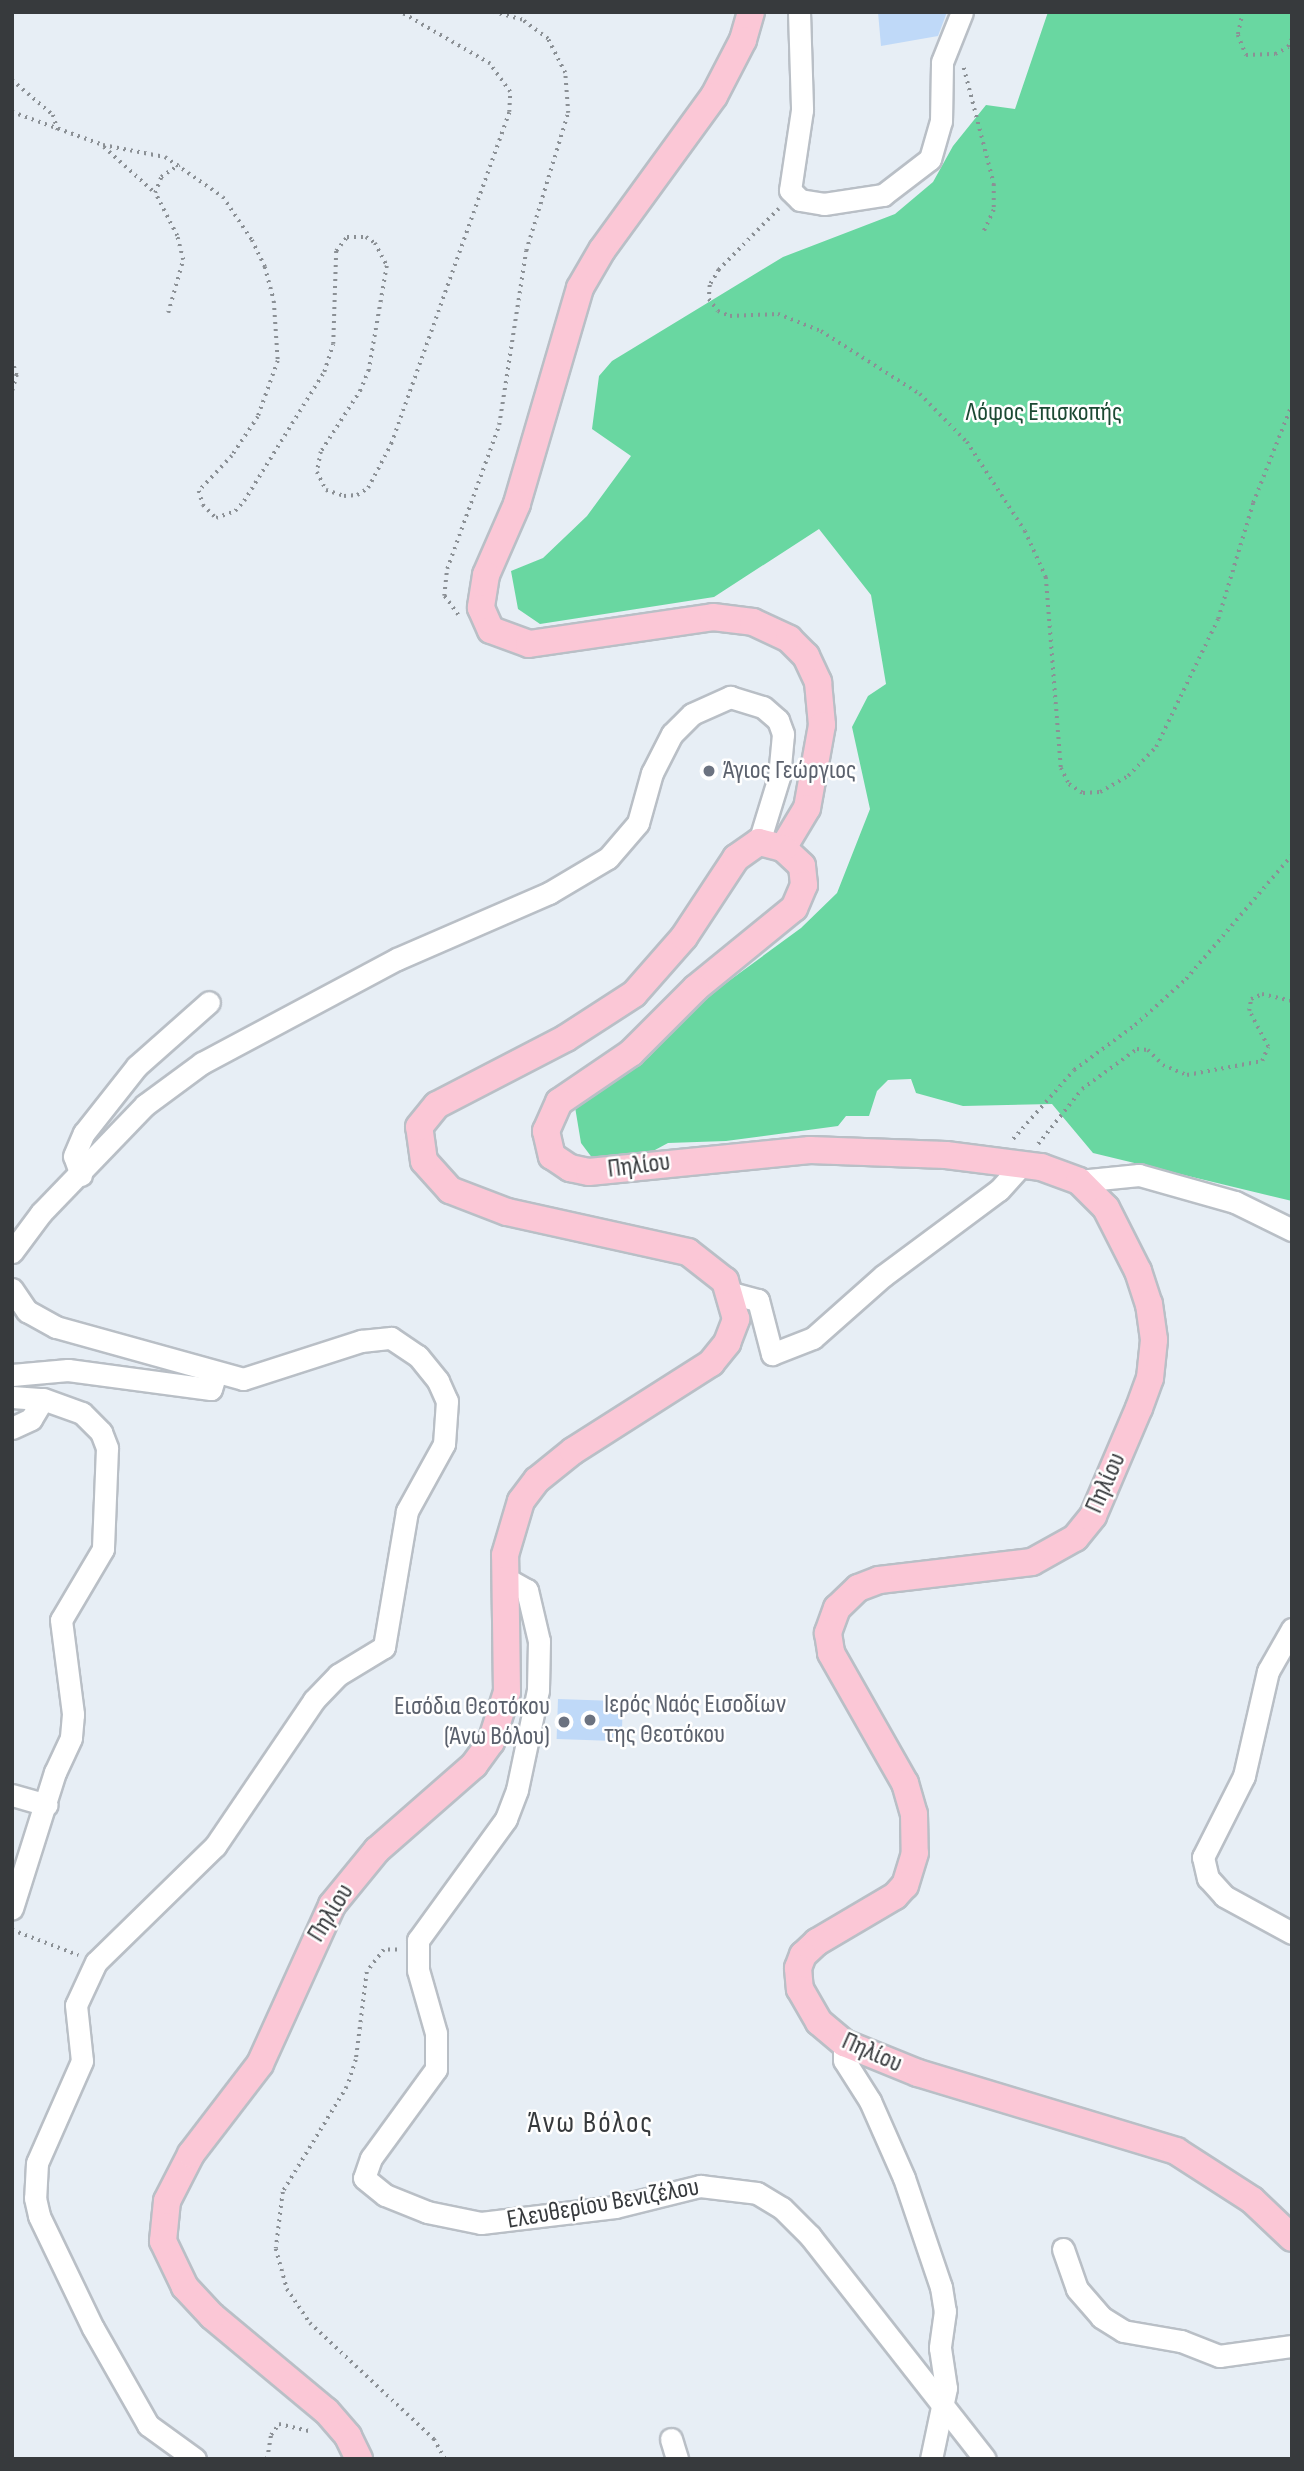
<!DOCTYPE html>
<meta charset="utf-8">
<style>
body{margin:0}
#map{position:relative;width:1304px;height:2471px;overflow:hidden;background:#e7eef5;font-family:"Sofia Sans Condensed",sans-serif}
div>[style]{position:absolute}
.forest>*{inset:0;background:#69d7a1}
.building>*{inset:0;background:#bfd9f8;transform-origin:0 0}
.path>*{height:3.5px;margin-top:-1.75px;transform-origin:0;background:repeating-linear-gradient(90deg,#8b9095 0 2px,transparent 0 7px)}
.roads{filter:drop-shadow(2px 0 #b9bfc6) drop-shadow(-2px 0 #b9bfc6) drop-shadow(0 2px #b9bfc6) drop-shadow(0 -2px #b9bfc6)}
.minor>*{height:21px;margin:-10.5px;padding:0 10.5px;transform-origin:10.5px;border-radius:10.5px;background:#fff}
.major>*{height:26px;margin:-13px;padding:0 13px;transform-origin:13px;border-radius:13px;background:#fbc7d6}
.dots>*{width:19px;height:19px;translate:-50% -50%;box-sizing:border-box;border:4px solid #fff;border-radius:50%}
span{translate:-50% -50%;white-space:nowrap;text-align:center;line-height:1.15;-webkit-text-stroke:5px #fff;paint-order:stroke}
.park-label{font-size:26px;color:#1c4a34}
.worship-label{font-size:26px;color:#5b616d}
.left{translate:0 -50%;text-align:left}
.right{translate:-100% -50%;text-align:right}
.street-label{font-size:26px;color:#373a3d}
.quarter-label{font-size:30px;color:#373a3d;letter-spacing:2px}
.frame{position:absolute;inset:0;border:14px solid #373a3d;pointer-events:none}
</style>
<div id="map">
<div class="forest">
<i style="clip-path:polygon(1048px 12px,1292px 12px,1292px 1201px,1093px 1153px,1052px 1104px,963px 1106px,916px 1093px,911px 1079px,888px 1080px,877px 1091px,869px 1116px,846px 1116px,838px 1126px,726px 1141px,668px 1143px,640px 1158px,596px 1163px,581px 1143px,575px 1107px,649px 1057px,696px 1005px,801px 928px,837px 893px,870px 809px,852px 727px,868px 696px,886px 684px,871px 595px,819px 529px,714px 597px,540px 624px,518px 609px,511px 571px,543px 558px,587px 516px,631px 456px,592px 429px,599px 376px,612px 361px,783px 257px,895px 214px,933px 182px,953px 146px,986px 105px,1015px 109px)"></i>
</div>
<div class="building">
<i style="clip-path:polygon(878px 12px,947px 12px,938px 36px,881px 46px)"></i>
<i style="left:558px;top:1699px;width:65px;height:40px;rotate:2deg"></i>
</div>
<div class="path">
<i style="left:1243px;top:12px;width:24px;rotate:102deg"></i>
<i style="left:1238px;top:35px;width:22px;rotate:68deg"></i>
<i style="left:1246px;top:55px;width:29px;rotate:-2deg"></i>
<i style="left:1275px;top:54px;width:15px;rotate:-28deg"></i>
<i style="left:1288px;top:47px;width:10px;rotate:-66deg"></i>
<i style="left:964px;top:68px;width:120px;rotate:75.5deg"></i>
<i style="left:994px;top:184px;width:26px;rotate:90deg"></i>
<i style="left:994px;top:210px;width:26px;rotate:115deg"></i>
<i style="left:12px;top:80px;width:54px;rotate:40.5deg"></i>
<i style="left:53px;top:115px;width:16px;rotate:72deg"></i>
<i style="left:12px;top:112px;width:97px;rotate:19.9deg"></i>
<i style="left:103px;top:145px;width:63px;rotate:11deg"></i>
<i style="left:165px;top:157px;width:70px;rotate:34.6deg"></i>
<i style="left:223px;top:197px;width:52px;rotate:56deg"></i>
<i style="left:252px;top:240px;width:30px;rotate:64deg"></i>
<i style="left:265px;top:267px;width:35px;rotate:75deg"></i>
<i style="left:274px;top:301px;width:60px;rotate:86.2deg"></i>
<i style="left:278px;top:361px;width:59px;rotate:109.7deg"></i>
<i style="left:258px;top:417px;width:47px;rotate:123.7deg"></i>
<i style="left:232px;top:456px;width:48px;rotate:133.3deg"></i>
<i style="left:199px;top:491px;width:15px;rotate:74deg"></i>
<i style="left:203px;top:505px;width:18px;rotate:45deg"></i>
<i style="left:216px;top:518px;width:20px;rotate:-20deg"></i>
<i style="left:235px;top:511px;width:13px;rotate:-48deg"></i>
<i style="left:244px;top:501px;width:152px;rotate:-58.2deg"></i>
<i style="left:324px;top:372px;width:29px;rotate:-72deg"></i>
<i style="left:333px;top:344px;width:93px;rotate:-88.2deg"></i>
<i style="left:336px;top:251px;width:18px;rotate:-52deg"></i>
<i style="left:347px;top:237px;width:19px"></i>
<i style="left:366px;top:237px;width:11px;rotate:34deg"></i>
<i style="left:375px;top:243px;width:26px;rotate:62deg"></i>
<i style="left:387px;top:266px;width:106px;rotate:99.8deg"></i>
<i style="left:369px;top:370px;width:22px;rotate:112deg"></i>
<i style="left:361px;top:390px;width:74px;rotate:122.8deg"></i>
<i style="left:321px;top:452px;width:20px;rotate:101deg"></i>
<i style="left:317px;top:472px;width:20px;rotate:63deg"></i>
<i style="left:326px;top:490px;width:19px;rotate:18deg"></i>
<i style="left:344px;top:496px;width:13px;rotate:-4deg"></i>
<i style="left:357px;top:495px;width:13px;rotate:-32deg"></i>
<i style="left:368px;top:488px;width:50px;rotate:-62.4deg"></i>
<i style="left:391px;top:444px;width:352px;rotate:-70.4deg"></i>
<i style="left:509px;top:112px;width:20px;rotate:-87deg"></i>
<i style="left:510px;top:92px;width:34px;rotate:-126deg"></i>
<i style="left:490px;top:64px;width:104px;rotate:-150deg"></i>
<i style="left:104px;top:147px;width:69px;rotate:42deg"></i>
<i style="left:779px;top:209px;width:86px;rotate:134.5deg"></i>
<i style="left:719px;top:270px;width:17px;rotate:121deg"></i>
<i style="left:710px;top:285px;width:14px;rotate:94deg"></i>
<i style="left:709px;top:299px;width:15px;rotate:53deg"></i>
<i style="left:718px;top:311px;width:13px;rotate:23deg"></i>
<i style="left:730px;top:316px;width:48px;rotate:-2.4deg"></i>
<i style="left:778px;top:314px;width:46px;rotate:21.6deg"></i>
<i style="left:821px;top:331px;width:117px;rotate:32.5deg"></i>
<i style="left:920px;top:394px;width:67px;rotate:45.6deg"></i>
<i style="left:967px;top:442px;width:106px;rotate:56.9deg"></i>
<i style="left:1025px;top:531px;width:51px;rotate:65.5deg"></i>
<i style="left:1046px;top:577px;width:192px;rotate:85.5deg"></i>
<i style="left:1061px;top:768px;width:18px;rotate:63deg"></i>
<i style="left:1069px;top:784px;width:17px;rotate:33deg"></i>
<i style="left:1083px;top:793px;width:17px;rotate:-3deg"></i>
<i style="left:1100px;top:792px;width:32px;rotate:-30deg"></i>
<i style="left:1128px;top:776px;width:40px;rotate:-46deg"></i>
<i style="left:1156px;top:747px;width:142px;rotate:-64.2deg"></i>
<i style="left:1218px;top:619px;width:121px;rotate:-73.2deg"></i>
<i style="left:1253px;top:503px;width:106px;rotate:-68.5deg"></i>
<i style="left:168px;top:313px;width:55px;rotate:-74.2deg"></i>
<i style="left:183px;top:260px;width:25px;rotate:-104deg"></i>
<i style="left:177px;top:236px;width:48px;rotate:-117.1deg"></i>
<i style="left:155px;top:193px;width:17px;rotate:-69deg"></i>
<i style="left:161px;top:177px;width:22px;rotate:-34deg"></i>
<i style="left:12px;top:360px;width:16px;rotate:72deg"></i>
<i style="left:17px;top:375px;width:18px;rotate:106deg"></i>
<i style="left:458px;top:615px;width:24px;rotate:-126deg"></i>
<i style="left:444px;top:596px;width:27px;rotate:-84deg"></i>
<i style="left:447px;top:569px;width:153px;rotate:-70.1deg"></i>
<i style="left:499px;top:425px;width:176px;rotate:-81.2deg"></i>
<i style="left:526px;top:251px;width:144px;rotate:-73.1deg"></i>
<i style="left:568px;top:113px;width:40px;rotate:-94.3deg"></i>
<i style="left:565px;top:73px;width:38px;rotate:-117deg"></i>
<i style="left:548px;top:39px;width:32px;rotate:-144deg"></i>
<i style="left:522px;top:20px;width:30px;rotate:-165deg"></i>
<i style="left:1013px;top:1139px;width:92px;rotate:-48.5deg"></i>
<i style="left:1074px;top:1070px;width:76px;rotate:-36.4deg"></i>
<i style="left:1135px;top:1025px;width:69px;rotate:-42deg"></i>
<i style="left:1186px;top:979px;width:163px;rotate:-49.5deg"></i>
<i style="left:1038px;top:1144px;width:70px;rotate:-51.3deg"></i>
<i style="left:1082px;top:1089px;width:68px;rotate:-36deg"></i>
<i style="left:1137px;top:1049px;width:11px;rotate:5deg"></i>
<i style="left:1148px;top:1050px;width:21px;rotate:45deg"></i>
<i style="left:1163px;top:1065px;width:26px;rotate:23deg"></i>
<i style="left:1187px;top:1075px;width:76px;rotate:-10.6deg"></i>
<i style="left:1262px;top:1061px;width:15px;rotate:-67deg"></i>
<i style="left:1268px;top:1047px;width:41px;rotate:-117.8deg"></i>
<i style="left:1249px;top:1011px;width:12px;rotate:-81deg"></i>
<i style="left:1251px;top:999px;width:12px;rotate:-24deg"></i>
<i style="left:1262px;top:994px;width:31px;rotate:13deg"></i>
<i style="left:12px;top:1930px;width:71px;rotate:20.7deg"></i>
<i style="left:397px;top:1950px;width:13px;rotate:180deg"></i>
<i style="left:384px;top:1950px;width:28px;rotate:128deg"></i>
<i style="left:367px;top:1972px;width:89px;rotate:97.1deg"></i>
<i style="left:356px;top:2060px;width:28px;rotate:108deg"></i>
<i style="left:347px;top:2087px;width:123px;rotate:121.4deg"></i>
<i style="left:283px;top:2192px;width:57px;rotate:97deg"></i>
<i style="left:276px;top:2249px;width:41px;rotate:74.6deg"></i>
<i style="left:287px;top:2289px;width:41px;rotate:55.9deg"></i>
<i style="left:310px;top:2323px;width:170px;rotate:43.1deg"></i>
<i style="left:434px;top:2439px;width:23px;rotate:61deg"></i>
<i style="left:267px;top:2459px;width:24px;rotate:-81deg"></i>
<i style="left:271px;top:2435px;width:14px;rotate:-54deg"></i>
<i style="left:279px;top:2424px;width:32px;rotate:13deg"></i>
</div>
<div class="roads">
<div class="minor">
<i style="left:799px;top:12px;width:98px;rotate:88.2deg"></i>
<i style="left:802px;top:110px;width:81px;rotate:98.5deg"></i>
<i style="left:790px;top:190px;width:14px;rotate:45deg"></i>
<i style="left:800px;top:200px;width:24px;rotate:9deg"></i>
<i style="left:824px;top:204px;width:60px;rotate:-8.7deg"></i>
<i style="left:883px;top:195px;width:59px;rotate:-37.5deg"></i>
<i style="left:930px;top:159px;width:40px;rotate:-74deg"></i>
<i style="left:941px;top:121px;width:59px;rotate:-89deg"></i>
<i style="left:942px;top:62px;width:54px;rotate:-68.2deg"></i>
<i style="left:81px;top:1175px;width:20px;rotate:-110deg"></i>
<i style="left:74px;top:1156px;width:25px;rotate:-67deg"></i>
<i style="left:84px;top:1133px;width:85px;rotate:-51.7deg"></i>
<i style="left:137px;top:1066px;width:96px;rotate:-41.6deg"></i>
<i style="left:1079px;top:1181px;width:60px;rotate:-5.7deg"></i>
<i style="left:1139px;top:1175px;width:100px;rotate:15.7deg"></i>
<i style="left:1235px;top:1202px;width:64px;rotate:26.2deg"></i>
<i style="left:12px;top:1252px;width:49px;rotate:-53.4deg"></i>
<i style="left:41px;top:1213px;width:150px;rotate:-46.1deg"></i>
<i style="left:145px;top:1105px;width:71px;rotate:-36.4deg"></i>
<i style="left:202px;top:1063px;width:221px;rotate:-28.1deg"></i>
<i style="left:397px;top:959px;width:166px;rotate:-23.5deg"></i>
<i style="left:549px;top:893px;width:69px;rotate:-30.7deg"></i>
<i style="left:608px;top:858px;width:46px;rotate:-49.4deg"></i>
<i style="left:638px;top:823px;width:52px;rotate:-74.4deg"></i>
<i style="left:652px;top:773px;width:44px;rotate:-62.9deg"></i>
<i style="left:672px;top:734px;width:28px;rotate:-45deg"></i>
<i style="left:692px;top:714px;width:42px;rotate:-24.1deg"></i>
<i style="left:730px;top:697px;width:34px;rotate:17deg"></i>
<i style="left:763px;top:707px;width:20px;rotate:41deg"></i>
<i style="left:778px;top:720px;width:15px;rotate:70deg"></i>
<i style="left:783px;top:734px;width:43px;rotate:95.3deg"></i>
<i style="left:779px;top:777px;width:68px;rotate:107.1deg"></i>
<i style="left:12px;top:1289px;width:27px;rotate:56deg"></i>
<i style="left:27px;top:1311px;width:33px;rotate:29deg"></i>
<i style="left:56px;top:1327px;width:194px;rotate:15.5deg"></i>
<i style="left:243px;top:1379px;width:124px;rotate:-17.9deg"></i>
<i style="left:361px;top:1341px;width:30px;rotate:-6deg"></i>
<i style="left:391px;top:1338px;width:32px;rotate:34deg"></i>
<i style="left:418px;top:1356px;width:32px;rotate:51deg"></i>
<i style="left:438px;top:1381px;width:22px;rotate:66deg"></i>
<i style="left:447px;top:1401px;width:43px;rotate:94deg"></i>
<i style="left:444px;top:1444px;width:77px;rotate:118.9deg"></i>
<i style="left:407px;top:1511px;width:138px;rotate:99.6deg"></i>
<i style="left:384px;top:1647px;width:54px;rotate:148.7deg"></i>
<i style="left:338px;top:1675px;width:35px;rotate:134deg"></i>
<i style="left:314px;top:1700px;width:176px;rotate:124.1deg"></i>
<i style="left:215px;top:1846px;width:166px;rotate:135.7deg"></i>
<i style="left:96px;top:1962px;width:47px;rotate:114.9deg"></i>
<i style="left:76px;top:2005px;width:56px;rotate:83.9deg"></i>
<i style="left:82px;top:2061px;width:111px;rotate:113.8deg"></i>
<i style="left:37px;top:2163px;width:35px;rotate:93deg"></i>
<i style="left:35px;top:2198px;width:18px;rotate:77deg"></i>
<i style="left:39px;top:2216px;width:124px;rotate:64.3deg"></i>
<i style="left:93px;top:2328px;width:112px;rotate:60.4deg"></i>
<i style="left:148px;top:2425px;width:58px;rotate:35.9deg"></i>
<i style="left:731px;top:1293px;width:28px;rotate:15deg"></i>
<i style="left:758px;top:1300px;width:56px;rotate:75.5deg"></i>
<i style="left:772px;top:1354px;width:44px;rotate:-21.3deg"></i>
<i style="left:813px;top:1338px;width:94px;rotate:-41.5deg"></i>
<i style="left:883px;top:1276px;width:144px;rotate:-36.6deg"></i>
<i style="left:999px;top:1190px;width:36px;rotate:-48deg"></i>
<i style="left:12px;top:1375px;width:56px;rotate:-5.1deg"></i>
<i style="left:68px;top:1370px;width:144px;rotate:7.6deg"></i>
<i style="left:211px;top:1389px;width:17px;rotate:-73deg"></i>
<i style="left:12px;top:1397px;width:31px;rotate:4deg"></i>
<i style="left:43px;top:1399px;width:41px;rotate:19.7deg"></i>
<i style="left:82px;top:1413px;width:27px;rotate:45deg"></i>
<i style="left:101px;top:1432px;width:17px;rotate:69deg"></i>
<i style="left:107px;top:1448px;width:101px;rotate:92.3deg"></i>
<i style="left:103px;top:1549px;width:82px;rotate:120.6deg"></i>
<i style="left:61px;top:1620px;width:95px;rotate:82.7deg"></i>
<i style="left:73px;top:1714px;width:24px;rotate:95deg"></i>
<i style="left:71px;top:1738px;width:38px;rotate:115deg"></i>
<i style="left:55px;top:1772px;width:143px;rotate:107.5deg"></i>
<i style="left:12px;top:1428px;width:21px;rotate:-25deg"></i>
<i style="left:31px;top:1419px;width:23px;rotate:-59deg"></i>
<i style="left:505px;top:1578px;width:25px;rotate:29deg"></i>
<i style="left:527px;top:1590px;width:52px;rotate:76.8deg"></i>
<i style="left:539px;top:1641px;width:49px;rotate:91.2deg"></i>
<i style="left:538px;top:1690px;width:102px;rotate:101.9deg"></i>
<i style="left:517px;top:1790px;width:31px;rotate:111deg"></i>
<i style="left:506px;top:1819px;width:150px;rotate:126deg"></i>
<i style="left:418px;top:1940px;width:30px;rotate:90deg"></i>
<i style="left:418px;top:1970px;width:66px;rotate:74.1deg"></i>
<i style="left:436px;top:2033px;width:36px;rotate:90deg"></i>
<i style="left:436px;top:2069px;width:110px;rotate:126.1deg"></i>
<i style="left:371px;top:2158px;width:21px;rotate:109deg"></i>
<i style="left:364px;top:2178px;width:27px;rotate:39deg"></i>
<i style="left:385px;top:2195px;width:45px;rotate:22deg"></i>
<i style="left:427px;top:2212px;width:55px;rotate:11.5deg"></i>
<i style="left:481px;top:2223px;width:135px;rotate:-6.8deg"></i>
<i style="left:615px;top:2207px;width:88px;rotate:-13.9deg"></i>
<i style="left:700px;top:2186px;width:57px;rotate:7deg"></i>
<i style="left:757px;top:2193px;width:29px;rotate:31deg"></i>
<i style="left:782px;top:2208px;width:40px;rotate:45deg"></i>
<i style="left:810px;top:2236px;width:283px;rotate:51.9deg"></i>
<i style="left:1292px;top:1629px;width:48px;rotate:119.7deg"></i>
<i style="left:1268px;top:1671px;width:108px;rotate:102.9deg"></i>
<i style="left:1244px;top:1776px;width:91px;rotate:116.8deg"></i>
<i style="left:1203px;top:1857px;width:22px;rotate:77deg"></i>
<i style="left:1208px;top:1878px;width:24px;rotate:48deg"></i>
<i style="left:1224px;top:1896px;width:77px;rotate:28.6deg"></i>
<i style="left:12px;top:1795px;width:36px;rotate:16deg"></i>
<i style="left:844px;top:2043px;width:17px;rotate:90deg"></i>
<i style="left:844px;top:2060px;width:49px;rotate:57.6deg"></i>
<i style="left:870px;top:2101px;width:84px;rotate:66.2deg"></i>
<i style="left:904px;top:2178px;width:115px;rotate:71.3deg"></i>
<i style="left:941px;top:2287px;width:24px;rotate:81deg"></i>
<i style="left:945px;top:2311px;width:37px;rotate:98deg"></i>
<i style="left:940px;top:2348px;width:40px;rotate:81.5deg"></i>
<i style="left:946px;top:2388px;width:73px;rotate:101.9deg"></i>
<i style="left:1063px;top:2249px;width:42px;rotate:70.7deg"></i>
<i style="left:1077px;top:2289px;width:37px;rotate:49deg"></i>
<i style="left:1101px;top:2317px;width:26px;rotate:32deg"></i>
<i style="left:1123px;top:2331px;width:59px;rotate:9.8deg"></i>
<i style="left:1181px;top:2341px;width:41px;rotate:21.5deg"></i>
<i style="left:1219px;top:2356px;width:74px;rotate:-7.8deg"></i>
<i style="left:671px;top:2439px;width:21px;rotate:73deg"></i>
</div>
<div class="major">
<i style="left:751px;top:12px;width:29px;rotate:106deg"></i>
<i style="left:743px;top:40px;width:63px;rotate:117.4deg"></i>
<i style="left:714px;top:96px;width:190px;rotate:126deg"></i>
<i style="left:602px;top:250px;width:44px;rotate:120.1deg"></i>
<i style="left:580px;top:288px;width:225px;rotate:106.3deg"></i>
<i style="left:517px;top:504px;width:77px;rotate:113.6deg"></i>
<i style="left:486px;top:575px;width:33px;rotate:99deg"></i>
<i style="left:481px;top:608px;width:24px;rotate:66deg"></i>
<i style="left:491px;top:630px;width:40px;rotate:20.2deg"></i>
<i style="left:529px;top:644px;width:186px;rotate:-8.3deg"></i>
<i style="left:713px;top:617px;width:40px;rotate:7.1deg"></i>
<i style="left:753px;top:622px;width:40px;rotate:25deg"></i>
<i style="left:789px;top:639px;width:24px;rotate:45deg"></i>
<i style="left:806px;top:656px;width:29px;rotate:65deg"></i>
<i style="left:818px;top:682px;width:43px;rotate:84.7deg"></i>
<i style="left:822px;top:725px;width:84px;rotate:100.2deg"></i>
<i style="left:807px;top:808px;width:47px;rotate:121deg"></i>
<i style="left:359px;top:2459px;width:25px;rotate:-116deg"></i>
<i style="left:348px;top:2436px;width:33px;rotate:-131deg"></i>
<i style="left:326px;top:2411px;width:148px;rotate:-140.2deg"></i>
<i style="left:212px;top:2316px;width:40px;rotate:-133deg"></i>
<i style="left:185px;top:2287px;width:51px;rotate:-115.6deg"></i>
<i style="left:163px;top:2241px;width:40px;rotate:-84.3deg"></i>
<i style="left:167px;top:2201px;width:53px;rotate:-62.9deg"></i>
<i style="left:191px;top:2154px;width:113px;rotate:-52.5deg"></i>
<i style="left:260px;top:2064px;width:175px;rotate:-65.6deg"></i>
<i style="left:332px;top:1905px;width:71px;rotate:-50.7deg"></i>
<i style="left:377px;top:1850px;width:129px;rotate:-41.2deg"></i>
<i style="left:474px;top:1765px;width:29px;rotate:-54deg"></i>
<i style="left:491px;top:1742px;width:52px;rotate:-72.3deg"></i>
<i style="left:507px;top:1692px;width:137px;rotate:-90.8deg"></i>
<i style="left:505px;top:1555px;width:56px;rotate:-73.5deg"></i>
<i style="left:521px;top:1501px;width:26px;rotate:-53deg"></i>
<i style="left:537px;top:1480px;width:46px;rotate:-38.9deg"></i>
<i style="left:573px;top:1451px;width:164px;rotate:-32.5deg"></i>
<i style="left:711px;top:1363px;width:26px;rotate:-51deg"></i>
<i style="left:727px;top:1343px;width:26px;rotate:-69deg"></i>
<i style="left:736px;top:1319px;width:40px;rotate:-106deg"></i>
<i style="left:725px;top:1281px;width:47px;rotate:-141.9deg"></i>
<i style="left:688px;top:1252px;width:185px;rotate:-167.5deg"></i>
<i style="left:507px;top:1212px;width:61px;rotate:-158.9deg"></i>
<i style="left:450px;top:1190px;width:39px;rotate:-132deg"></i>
<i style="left:424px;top:1161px;width:34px;rotate:-98deg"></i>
<i style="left:419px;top:1127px;width:28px;rotate:-51deg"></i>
<i style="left:437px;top:1105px;width:145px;rotate:-27.4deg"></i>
<i style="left:566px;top:1038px;width:81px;rotate:-32.9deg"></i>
<i style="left:634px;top:994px;width:76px;rotate:-48.7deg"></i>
<i style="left:684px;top:937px;width:95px;rotate:-56.6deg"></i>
<i style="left:736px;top:858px;width:28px;rotate:-35deg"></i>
<i style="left:759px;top:842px;width:25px;rotate:14deg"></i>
<i style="left:783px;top:848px;width:26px;rotate:43deg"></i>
<i style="left:802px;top:866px;width:19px;rotate:84deg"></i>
<i style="left:804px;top:885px;width:25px;rotate:113deg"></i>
<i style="left:794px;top:908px;width:127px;rotate:140.8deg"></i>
<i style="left:696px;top:988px;width:92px;rotate:135deg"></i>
<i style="left:631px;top:1053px;width:87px;rotate:145.8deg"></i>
<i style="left:559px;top:1102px;width:32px;rotate:114deg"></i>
<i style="left:546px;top:1131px;width:26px;rotate:77deg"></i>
<i style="left:552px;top:1156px;width:22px;rotate:34deg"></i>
<i style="left:570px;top:1168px;width:19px;rotate:12deg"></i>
<i style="left:589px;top:1172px;width:222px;rotate:-5.7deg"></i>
<i style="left:810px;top:1150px;width:136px;rotate:2.1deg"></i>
<i style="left:946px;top:1155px;width:96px;rotate:7.2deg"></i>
<i style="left:1041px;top:1167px;width:40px;rotate:20.2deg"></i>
<i style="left:1079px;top:1181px;width:38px;rotate:45deg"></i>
<i style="left:1106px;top:1208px;width:71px;rotate:63.1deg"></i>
<i style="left:1138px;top:1271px;width:35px;rotate:72deg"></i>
<i style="left:1149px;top:1304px;width:36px;rotate:82deg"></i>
<i style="left:1154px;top:1340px;width:38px;rotate:96deg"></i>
<i style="left:1150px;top:1378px;width:32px;rotate:110deg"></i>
<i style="left:1139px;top:1408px;width:117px;rotate:113.1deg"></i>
<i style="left:1093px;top:1516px;width:28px;rotate:129deg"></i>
<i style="left:1075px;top:1538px;width:49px;rotate:150.8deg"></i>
<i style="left:1032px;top:1562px;width:154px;rotate:173.3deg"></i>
<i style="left:879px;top:1580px;width:22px;rotate:159deg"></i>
<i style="left:858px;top:1588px;width:29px;rotate:136deg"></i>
<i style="left:837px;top:1608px;width:27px;rotate:110deg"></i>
<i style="left:828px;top:1633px;width:20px;rotate:81deg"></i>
<i style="left:831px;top:1653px;width:150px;rotate:60.4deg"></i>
<i style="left:905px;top:1783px;width:32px;rotate:74deg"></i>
<i style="left:914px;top:1814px;width:39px;rotate:89deg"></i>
<i style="left:915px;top:1853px;width:34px;rotate:107deg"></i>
<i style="left:905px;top:1885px;width:15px;rotate:132deg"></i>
<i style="left:895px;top:1896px;width:91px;rotate:149.5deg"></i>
<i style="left:817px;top:1942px;width:19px;rotate:137deg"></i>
<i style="left:803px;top:1955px;width:14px;rotate:111deg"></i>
<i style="left:798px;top:1968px;width:21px;rotate:85deg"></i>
<i style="left:800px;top:1989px;width:38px;rotate:60deg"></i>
<i style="left:819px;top:2022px;width:33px;rotate:40deg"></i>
<i style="left:844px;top:2043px;width:80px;rotate:22.1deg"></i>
<i style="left:918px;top:2073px;width:270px;rotate:16.8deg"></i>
<i style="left:1176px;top:2151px;width:90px;rotate:32.8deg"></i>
<i style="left:1252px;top:2200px;width:55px;rotate:43.5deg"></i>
</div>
</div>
<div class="dots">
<i style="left:709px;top:771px;background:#6b7280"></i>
<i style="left:590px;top:1720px;background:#6b7280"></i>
<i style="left:564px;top:1722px;background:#6b7280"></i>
</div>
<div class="park-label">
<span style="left:1044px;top:413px">Λόφος Επισκοπής</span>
</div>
<div class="worship-label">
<span class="left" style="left:723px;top:771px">Άγιος Γεώργιος</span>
<span class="left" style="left:604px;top:1720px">Ιερός Ναός Εισοδίων<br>της Θεοτόκου</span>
<span class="right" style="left:550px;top:1722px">Εισόδια Θεοτόκου<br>(Άνω Βόλου)</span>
</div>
<div class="street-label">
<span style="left:639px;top:1166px;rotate:-7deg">Πηλίου</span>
<span style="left:1106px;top:1483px;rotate:-66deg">Πηλίου</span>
<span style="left:331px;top:1913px;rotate:-58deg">Πηλίου</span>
<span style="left:872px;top:2053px;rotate:24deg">Πηλίου</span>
<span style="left:603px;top:2204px;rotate:-10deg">Ελευθερίου Βενιζέλου</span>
</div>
<div class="quarter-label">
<span style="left:591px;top:2123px">Άνω Βόλος</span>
</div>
<div class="frame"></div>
</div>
